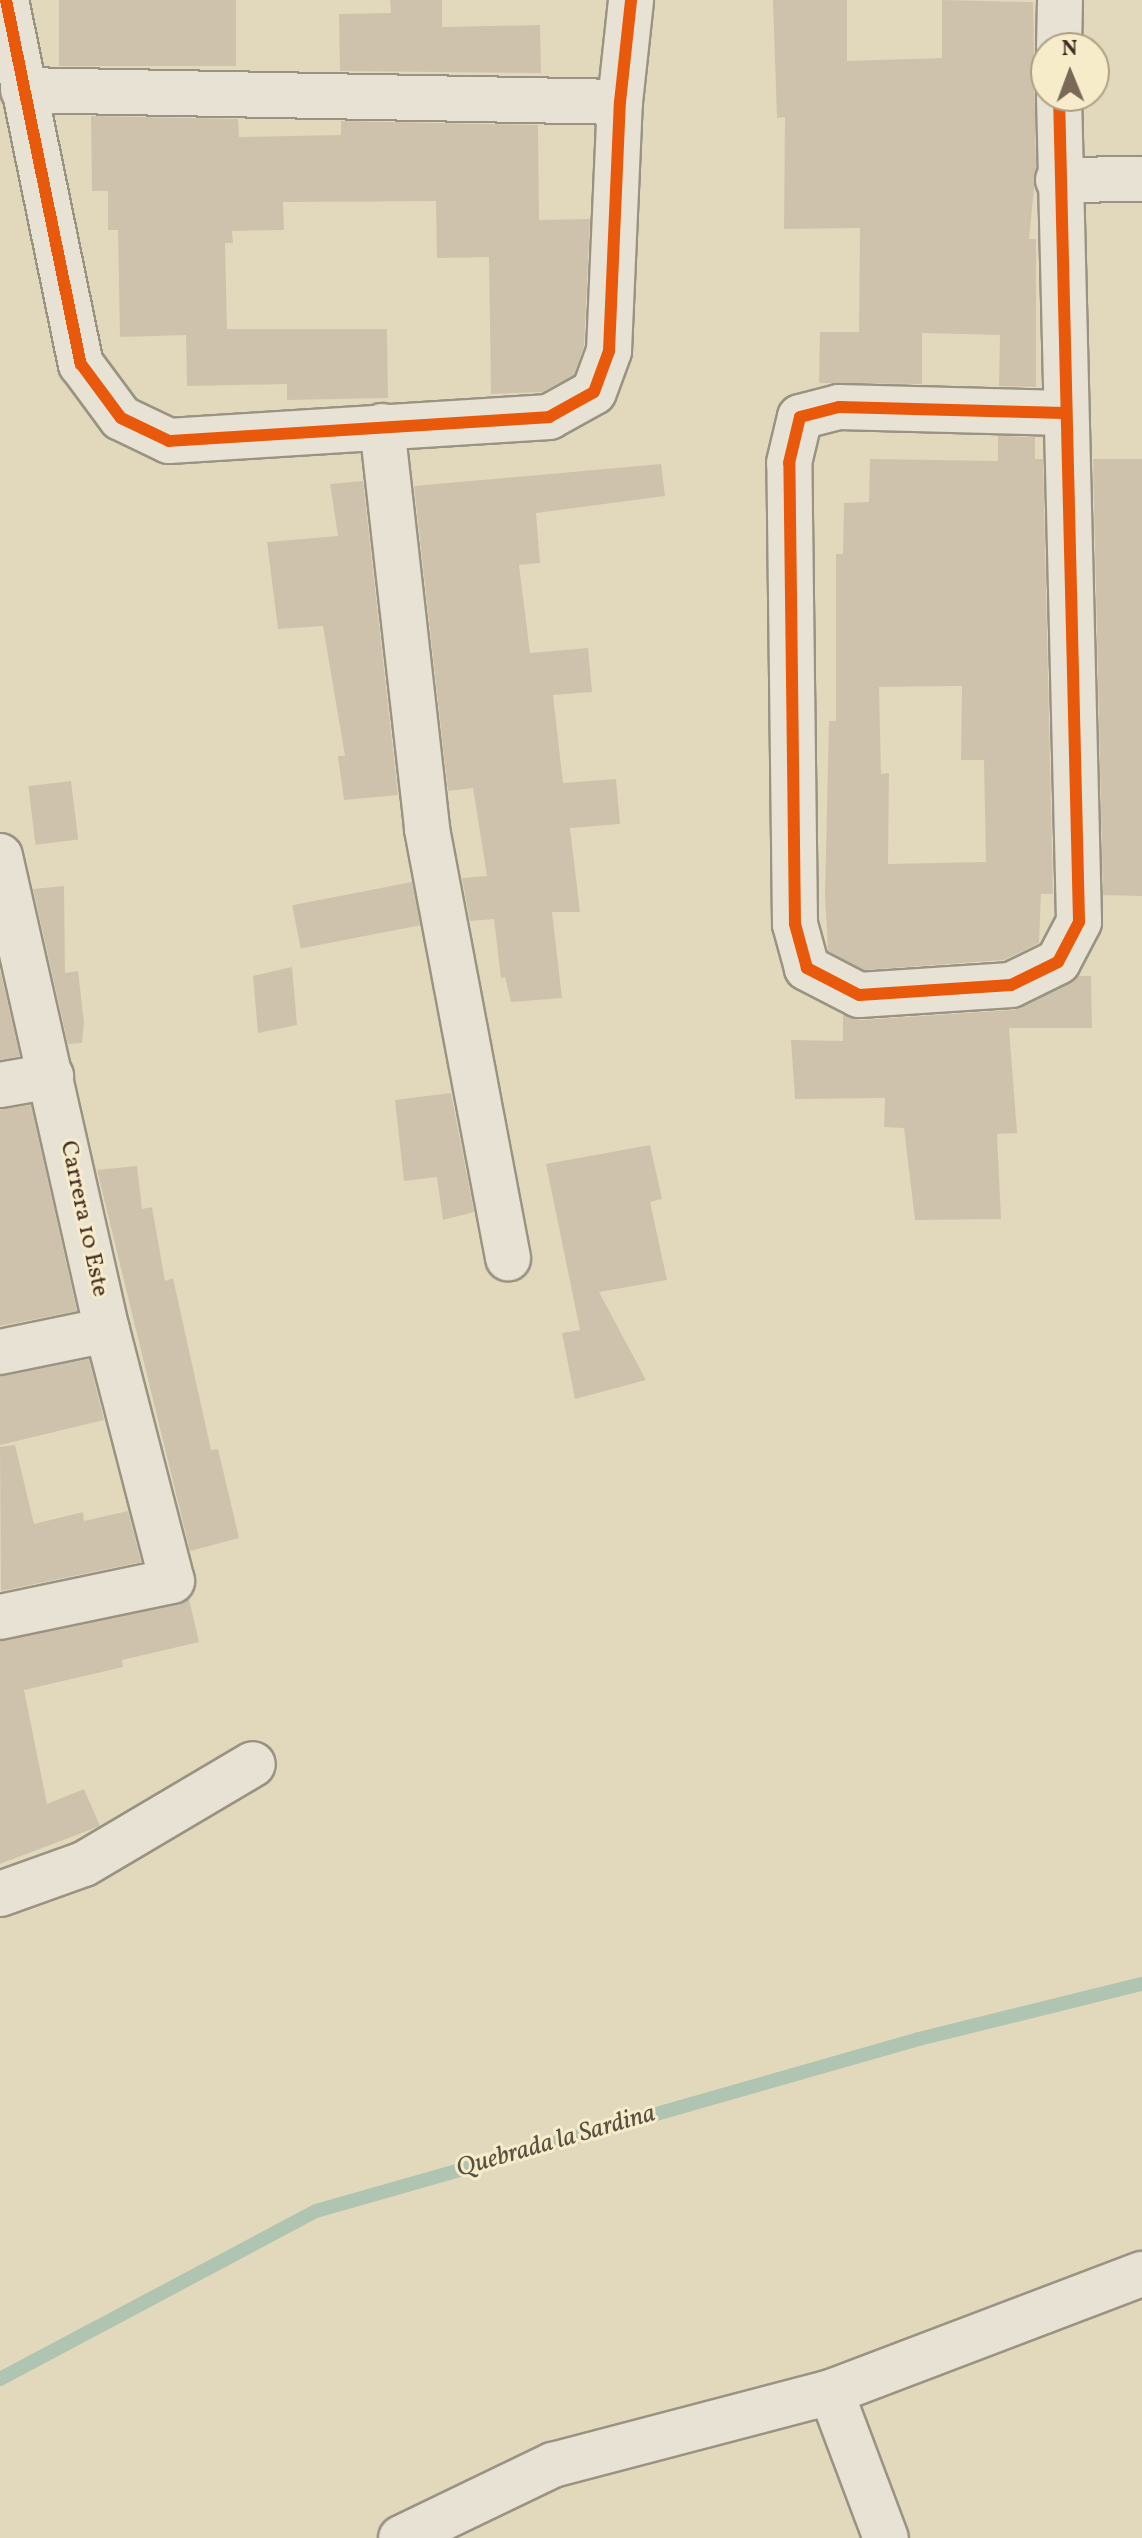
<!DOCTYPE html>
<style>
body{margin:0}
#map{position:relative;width:1142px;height:2538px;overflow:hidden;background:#e2d9bd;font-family:Vollkorn,serif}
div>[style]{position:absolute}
.stream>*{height:14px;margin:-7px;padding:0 7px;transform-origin:7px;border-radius:7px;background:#b0c5b1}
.building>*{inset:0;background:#cfc2ac;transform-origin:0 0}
.roads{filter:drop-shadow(2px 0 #9a9382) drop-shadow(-2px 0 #9a9382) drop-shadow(0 2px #9a9382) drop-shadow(0 -2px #9a9382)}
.minor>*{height:44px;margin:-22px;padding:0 22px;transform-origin:22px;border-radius:22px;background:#e7e2d4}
.cycleway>*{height:12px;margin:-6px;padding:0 6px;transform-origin:6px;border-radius:6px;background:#e8590c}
span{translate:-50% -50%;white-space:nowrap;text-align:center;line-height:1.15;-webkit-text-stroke:6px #f6ecca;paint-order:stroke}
.street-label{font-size:24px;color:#422c20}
.water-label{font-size:26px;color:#585043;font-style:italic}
.north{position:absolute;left:1030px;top:32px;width:80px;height:80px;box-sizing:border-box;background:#f6ecca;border:2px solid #ae9f86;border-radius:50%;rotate:359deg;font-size:22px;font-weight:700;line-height:32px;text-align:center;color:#422c20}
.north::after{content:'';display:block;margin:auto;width:28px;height:36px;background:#7a6957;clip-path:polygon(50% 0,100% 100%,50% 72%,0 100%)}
</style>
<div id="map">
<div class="stream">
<i style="left:0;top:2379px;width:358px;rotate:-28deg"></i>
<i style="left:316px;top:2211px;width:627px;rotate:-15.92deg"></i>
<i style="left:919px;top:2039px;width:230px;rotate:-13.9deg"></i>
</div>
<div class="building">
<i style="left:59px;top:0;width:177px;height:66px"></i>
<i style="clip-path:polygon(390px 0,442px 0,442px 27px,540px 25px,541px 73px,340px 71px,339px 14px,391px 13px)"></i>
<i style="clip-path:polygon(773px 0,847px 0,847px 61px,942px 58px,942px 0,1033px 2px,1036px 169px,1029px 239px,1036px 239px,1036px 387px,999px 386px,1000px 335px,922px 333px,922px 384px,819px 383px,820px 332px,859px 332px,860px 228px,784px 229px,785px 117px,777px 118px)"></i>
<i style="clip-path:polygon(91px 116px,238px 119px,239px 137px,341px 135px,341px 121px,538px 125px,539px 220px,590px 219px,584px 346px,574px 375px,542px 392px,491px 394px,489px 257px,437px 258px,436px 201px,283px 202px,284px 230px,232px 231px,233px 243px,225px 243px,227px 329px,387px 329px,388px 398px,287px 400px,287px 384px,187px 386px,186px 335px,120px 337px,118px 230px,108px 230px,108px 191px,92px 191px)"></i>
<i style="clip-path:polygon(evenodd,1035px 437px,1035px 459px,1043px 459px,1053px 894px,1041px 894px,1039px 943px,1004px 960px,864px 970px,828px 951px,825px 896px,829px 721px,836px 721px,836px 554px,843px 554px,844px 503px,869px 502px,870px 459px,998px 461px,998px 436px,1035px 437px,962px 686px,961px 760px,984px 760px,986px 862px,888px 864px,889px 773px,881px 774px,879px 687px,962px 686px)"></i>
<i style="clip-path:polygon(1093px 459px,1142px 459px,1142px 896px,1103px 895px)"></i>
<i style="clip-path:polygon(661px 464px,665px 496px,536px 513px,540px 563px,519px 565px,530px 653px,588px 648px,592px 692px,553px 695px,563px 783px,616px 779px,620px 824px,570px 828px,580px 912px,552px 912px,562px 998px,511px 1002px,505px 977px,501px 978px,494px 919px,470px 921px,462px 878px,487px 876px,473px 788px,448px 791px,414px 486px)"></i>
<i style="clip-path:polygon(363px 481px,398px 795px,344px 800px,338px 756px,345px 756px,323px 626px,278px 629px,267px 542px,338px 536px,330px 484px)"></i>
<i style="left:71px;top:781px;width:59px;height:43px;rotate:83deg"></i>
<i style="left:412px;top:882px;width:44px;height:122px;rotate:79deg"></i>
<i style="clip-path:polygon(64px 886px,65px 973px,78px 971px,84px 1022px,82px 1043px,68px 1044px,33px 889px)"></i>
<i style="clip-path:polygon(292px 967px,297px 1025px,258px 1033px,253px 976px)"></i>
<i style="clip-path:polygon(0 970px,20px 1056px,0 1060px)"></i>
<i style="clip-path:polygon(1078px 976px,1091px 976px,1092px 1028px,1009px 1028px,1017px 1133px,997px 1134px,1001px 1219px,915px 1220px,904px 1128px,884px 1127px,885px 1098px,795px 1099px,791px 1040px,843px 1041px,843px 1015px,861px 1020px,1013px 1010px)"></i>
<i style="clip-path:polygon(451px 1093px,474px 1212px,443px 1220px,437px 1177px,404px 1181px,395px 1100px)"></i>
<i style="clip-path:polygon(31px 1105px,77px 1311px,0 1326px,0 1109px)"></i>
<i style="clip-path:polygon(650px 1145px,662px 1199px,650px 1202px,667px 1280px,599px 1292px,646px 1380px,575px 1399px,562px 1333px,580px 1330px,546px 1164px)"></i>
<i style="clip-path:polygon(137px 1166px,142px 1209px,152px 1207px,165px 1281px,173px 1278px,211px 1450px,218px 1449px,239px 1538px,190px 1551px,97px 1170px)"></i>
<i style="clip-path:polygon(89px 1359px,104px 1420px,0 1445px,0 1376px)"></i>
<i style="clip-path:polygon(15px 1445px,34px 1524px,83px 1512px,84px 1521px,128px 1511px,141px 1562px,1px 1591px,0 1447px)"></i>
<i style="clip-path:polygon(189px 1599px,199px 1642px,122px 1660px,123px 1667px,24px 1690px,47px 1804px,84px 1789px,100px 1826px,0 1864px,0 1641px)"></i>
</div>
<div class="roads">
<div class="minor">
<i style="left:6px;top:0;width:372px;rotate:78.4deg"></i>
<i style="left:81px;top:364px;width:67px;rotate:53.5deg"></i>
<i style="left:121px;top:418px;width:53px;rotate:25.6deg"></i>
<i style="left:169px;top:441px;width:381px;rotate:-3.6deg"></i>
<i style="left:549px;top:417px;width:51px;rotate:-29.1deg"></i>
<i style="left:594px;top:392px;width:44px;rotate:-69.9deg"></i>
<i style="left:609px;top:351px;width:249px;rotate:-87.5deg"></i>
<i style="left:620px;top:102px;width:103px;rotate:-83.8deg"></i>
<i style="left:1059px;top:48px;width:48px;rotate:-88.8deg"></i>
<i style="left:23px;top:90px;width:597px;rotate:1.15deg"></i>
<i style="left:1059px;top:96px;width:826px;rotate:88.61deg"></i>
<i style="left:1079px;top:922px;width:45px;rotate:117.7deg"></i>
<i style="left:1058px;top:962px;width:52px;rotate:153.9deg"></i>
<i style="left:1011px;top:985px;width:152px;rotate:176.2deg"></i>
<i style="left:859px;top:995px;width:59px;rotate:-152.6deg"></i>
<i style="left:807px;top:968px;width:46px;rotate:-105.3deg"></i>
<i style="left:795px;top:924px;width:461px;rotate:-90.7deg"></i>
<i style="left:789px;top:463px;width:47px;rotate:-76.6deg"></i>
<i style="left:800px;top:417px;width:40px;rotate:-14.4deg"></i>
<i style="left:839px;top:407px;width:225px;rotate:1.5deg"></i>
<i style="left:1058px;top:180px;width:84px;rotate:-0.7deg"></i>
<i style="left:382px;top:426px;width:406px;rotate:83.6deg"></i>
<i style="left:427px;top:829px;width:437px;rotate:79.3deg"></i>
<i style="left:0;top:856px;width:486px;rotate:77.3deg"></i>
<i style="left:107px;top:1330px;width:259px;rotate:75.5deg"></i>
<i style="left:172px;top:1581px;width:176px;rotate:168.2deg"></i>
<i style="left:0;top:1085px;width:52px;rotate:-10deg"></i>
<i style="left:0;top:1352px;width:109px;rotate:-11.6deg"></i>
<i style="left:0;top:1894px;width:89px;rotate:-19.7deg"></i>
<i style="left:84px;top:1864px;width:196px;rotate:-30.6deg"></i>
<i style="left:831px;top:2392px;width:156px;rotate:69.4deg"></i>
<i style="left:401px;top:2538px;width:169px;rotate:-25.7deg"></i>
<i style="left:553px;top:2465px;width:287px;rotate:-14.7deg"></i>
<i style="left:831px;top:2392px;width:333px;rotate:-20.8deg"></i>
</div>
</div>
<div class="cycleway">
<i style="left:6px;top:0;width:372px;rotate:78.4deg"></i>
<i style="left:81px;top:364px;width:67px;rotate:53.5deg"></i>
<i style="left:121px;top:418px;width:53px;rotate:25.6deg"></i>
<i style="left:169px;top:441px;width:381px;rotate:-3.6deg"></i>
<i style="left:549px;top:417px;width:51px;rotate:-29.1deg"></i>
<i style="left:594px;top:392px;width:44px;rotate:-69.9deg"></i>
<i style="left:609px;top:351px;width:249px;rotate:-87.5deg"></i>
<i style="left:620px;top:102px;width:103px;rotate:-83.8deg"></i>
<i style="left:1059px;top:96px;width:826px;rotate:88.61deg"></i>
<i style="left:1079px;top:922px;width:45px;rotate:117.7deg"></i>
<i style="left:1058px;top:962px;width:52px;rotate:153.9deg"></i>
<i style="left:1011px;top:985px;width:152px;rotate:176.2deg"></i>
<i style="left:859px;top:995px;width:59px;rotate:-152.6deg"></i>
<i style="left:807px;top:968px;width:46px;rotate:-105.3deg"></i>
<i style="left:795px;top:924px;width:461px;rotate:-90.7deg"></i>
<i style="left:789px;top:463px;width:47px;rotate:-76.6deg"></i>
<i style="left:800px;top:417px;width:40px;rotate:-14.4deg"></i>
<i style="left:839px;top:407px;width:225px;rotate:1.5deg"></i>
</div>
<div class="street-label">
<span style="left:83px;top:1219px;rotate:78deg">Carrera 10 Este</span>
</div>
<div class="water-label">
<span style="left:556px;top:2142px;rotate:-16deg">Quebrada la Sardina</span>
</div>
<div class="north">N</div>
</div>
